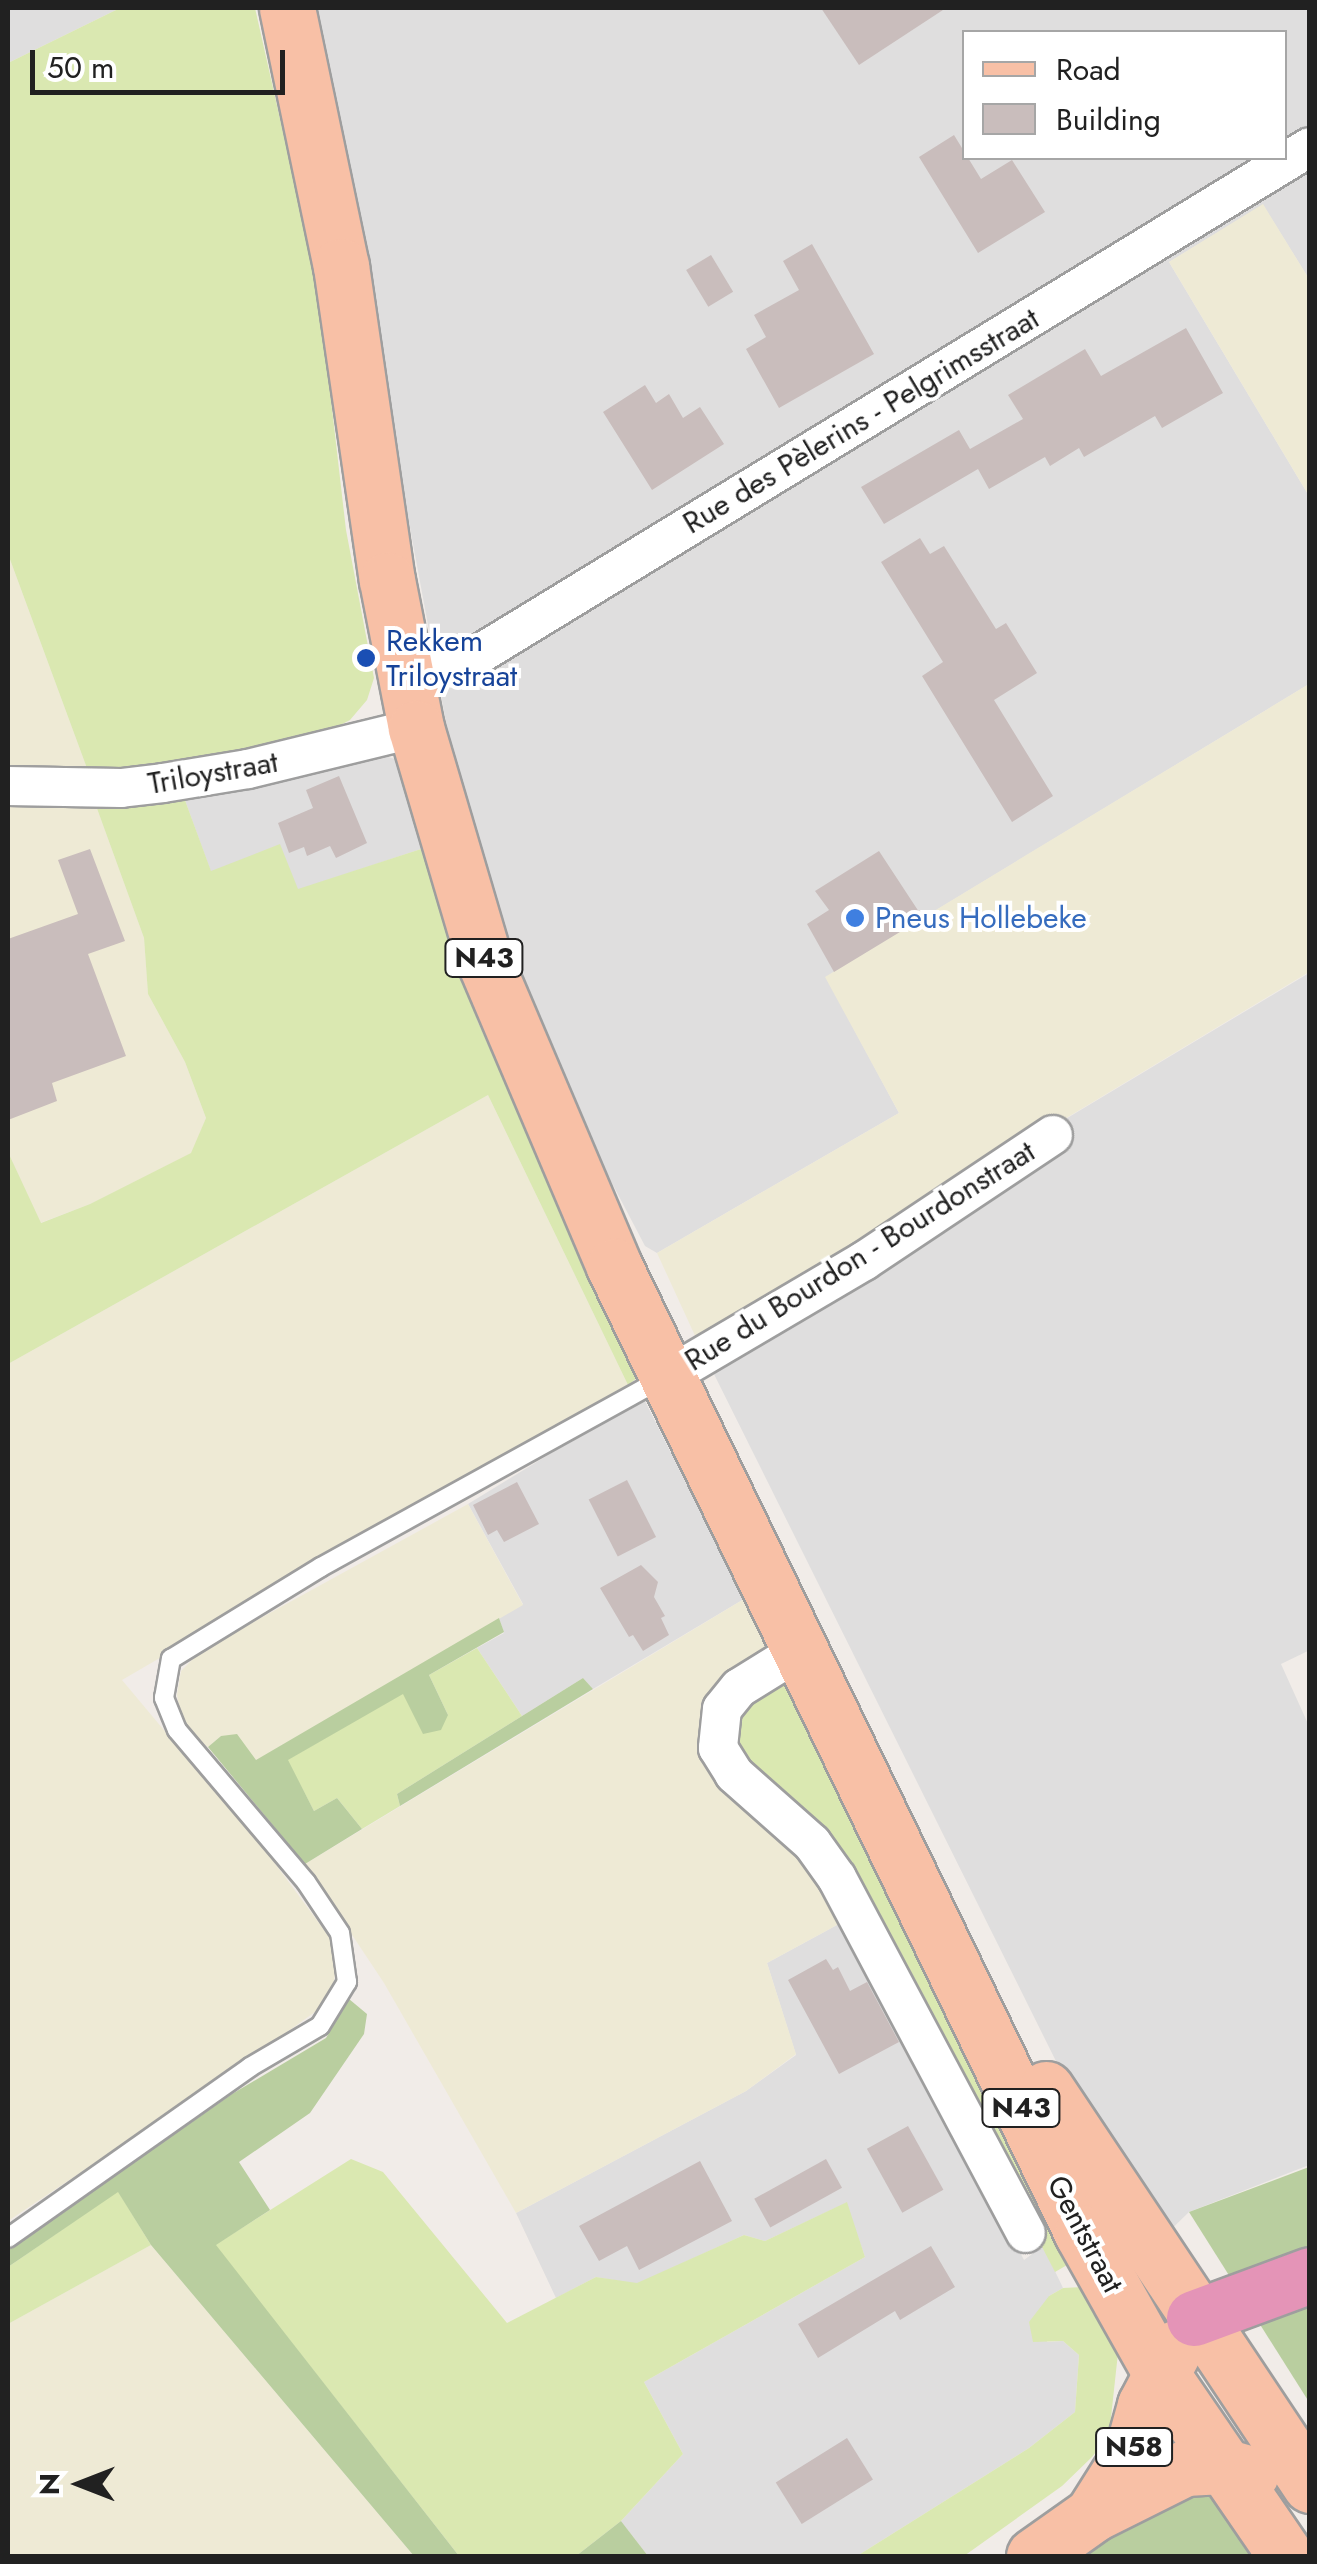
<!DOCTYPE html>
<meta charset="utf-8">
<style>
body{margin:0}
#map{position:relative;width:1317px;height:2564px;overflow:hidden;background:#f1ece8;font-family:Jost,sans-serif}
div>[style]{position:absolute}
.residential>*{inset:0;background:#dfdede}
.farmland>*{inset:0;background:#eeead5}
.grass>*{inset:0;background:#dae8b1}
.forest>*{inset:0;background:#b9ce9f}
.building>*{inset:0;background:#c9bdbc;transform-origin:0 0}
.roads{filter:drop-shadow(2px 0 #9e9e9e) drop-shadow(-2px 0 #9e9e9e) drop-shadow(0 2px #9e9e9e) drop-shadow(0 -2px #9e9e9e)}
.lane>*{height:18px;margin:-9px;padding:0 9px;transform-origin:9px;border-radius:9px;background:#fff}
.street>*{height:38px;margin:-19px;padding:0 19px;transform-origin:19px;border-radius:19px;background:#fff}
.primary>*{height:55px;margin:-27.5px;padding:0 27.5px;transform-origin:27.5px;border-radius:27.5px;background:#f8c0a6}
.highway>*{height:55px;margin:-27.5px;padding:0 27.5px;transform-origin:27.5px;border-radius:27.5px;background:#e494b7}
.dots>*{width:28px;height:28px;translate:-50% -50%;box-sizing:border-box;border:5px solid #fff;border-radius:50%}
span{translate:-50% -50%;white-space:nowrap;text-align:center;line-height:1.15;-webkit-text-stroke:8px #fff;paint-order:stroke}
.shield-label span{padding:2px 8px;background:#fff;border:2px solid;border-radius:8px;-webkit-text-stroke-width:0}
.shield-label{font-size:28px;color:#212121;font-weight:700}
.street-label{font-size:30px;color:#212121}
.transit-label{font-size:30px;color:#164399}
.left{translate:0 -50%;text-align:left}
.shop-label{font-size:30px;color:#366cbe}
.frame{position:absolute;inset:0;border:10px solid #212121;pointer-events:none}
.legend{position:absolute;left:962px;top:30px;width:325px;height:130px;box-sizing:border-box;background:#fff;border:2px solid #a6a6a6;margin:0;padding:12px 18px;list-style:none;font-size:30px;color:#212121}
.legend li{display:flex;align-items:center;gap:20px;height:50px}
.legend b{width:50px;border:2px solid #a6a6a6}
.north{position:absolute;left:30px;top:2434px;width:100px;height:100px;-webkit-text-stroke:8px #fff;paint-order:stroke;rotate:270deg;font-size:28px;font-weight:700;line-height:40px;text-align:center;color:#212121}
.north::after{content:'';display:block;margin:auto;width:35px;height:45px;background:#212121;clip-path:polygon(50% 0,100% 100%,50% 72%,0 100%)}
.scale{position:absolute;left:30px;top:50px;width:255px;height:45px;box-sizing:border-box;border:5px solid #212121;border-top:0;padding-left:12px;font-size:30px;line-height:35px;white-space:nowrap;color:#212121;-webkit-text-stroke:8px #fff;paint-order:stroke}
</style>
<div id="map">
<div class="residential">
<i style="clip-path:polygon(8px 8px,120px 8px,8px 63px)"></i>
<i style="clip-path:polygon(evenodd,300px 8px,1309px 8px,1309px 279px,1263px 205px,1169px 262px,1309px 496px,1309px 684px,826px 977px,899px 1113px,657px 1253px,645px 1246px,527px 1021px,456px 776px,327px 80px,300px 8px,964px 32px,1284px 32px,1284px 158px,964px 158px,964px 32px)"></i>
<i style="clip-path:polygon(381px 755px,395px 759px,401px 771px,421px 849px,298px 890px,211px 872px,182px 792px)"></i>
<i style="clip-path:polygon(1309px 973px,1310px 1650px,1281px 1664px,1309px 1726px,1309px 2165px,1189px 2212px,1150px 2250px,697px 1340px)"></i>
<i style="clip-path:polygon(643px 1397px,744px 1599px,593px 1689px,583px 1678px,522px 1716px,477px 1648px,504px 1633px,499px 1618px,523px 1604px,468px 1504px)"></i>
<i style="clip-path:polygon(848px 1919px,1024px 2260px,1043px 2246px,1063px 2288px,1049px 2296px,1047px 2342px,1063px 2341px,1079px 2355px,1075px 2412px,1029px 2448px,857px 2556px,648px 2556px,621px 2521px,683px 2454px,644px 2382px,865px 2257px,846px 2203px,765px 2241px,744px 2235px,637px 2284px,596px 2277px,556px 2298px,516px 2213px,746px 2091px,796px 2055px,767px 1963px)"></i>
</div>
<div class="farmland">
<i style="clip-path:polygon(1263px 204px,1309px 279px,1309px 496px,1169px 262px)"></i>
<i style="clip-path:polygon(8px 554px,88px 771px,8px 768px)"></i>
<i style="clip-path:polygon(1309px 684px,1309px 972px,697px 1340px,657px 1253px,899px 1113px,825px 977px)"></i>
<i style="clip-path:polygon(8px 799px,95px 803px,144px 938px,148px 994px,185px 1062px,206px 1118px,192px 1153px,90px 1204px,40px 1223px,8px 1152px)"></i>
<i style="clip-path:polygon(488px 1095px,628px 1385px,122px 1680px,271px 1858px,330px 1938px,338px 1957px,333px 1986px,319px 2009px,247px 2061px,8px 2221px,8px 1364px)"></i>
<i style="clip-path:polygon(468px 1504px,523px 1605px,255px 1761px,221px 1736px,208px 1747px,191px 1735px,182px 1721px,177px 1695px,181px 1671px,201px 1651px)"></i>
<i style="clip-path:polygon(744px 1599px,774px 1652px,785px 1833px,848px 1919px,767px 1963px,796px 2054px,746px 2091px,516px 2213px,384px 1983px,305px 1864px)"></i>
<i style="clip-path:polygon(151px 2245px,414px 2556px,8px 2556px,8px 2324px)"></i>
</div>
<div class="grass">
<i style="clip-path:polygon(120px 8px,255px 8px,318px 287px,346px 530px,374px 678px,367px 700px,350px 720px,317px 737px,176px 763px,88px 771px,8px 554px,8px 63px)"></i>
<i style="clip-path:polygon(182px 792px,211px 871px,280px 844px,298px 889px,421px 849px,478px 1022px,637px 1378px,628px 1385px,488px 1095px,8px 1364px,8px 1152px,41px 1223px,90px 1204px,191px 1153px,206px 1118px,185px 1062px,148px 994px,144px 938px,95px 803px)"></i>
<i style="clip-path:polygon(477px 1648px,522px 1716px,397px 1794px,400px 1806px,362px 1829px,337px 1798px,314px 1811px,287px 1760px,403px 1693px,448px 1715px,429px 1675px)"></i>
<i style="clip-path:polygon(772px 1679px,787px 1683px,938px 1998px,1074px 2261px,1055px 2272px,878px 1931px,729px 1746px,736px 1703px)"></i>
<i style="clip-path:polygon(351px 2159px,383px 2172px,507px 2323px,596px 2277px,637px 2283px,744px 2235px,765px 2241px,847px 2202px,865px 2257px,644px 2382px,683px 2454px,621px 2521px,576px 2556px,459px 2556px,215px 2245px)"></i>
<i style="clip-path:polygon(118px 2191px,151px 2245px,8px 2324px,8px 2267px)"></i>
<i style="clip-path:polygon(1083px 2287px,1104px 2315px,1118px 2353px,1109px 2436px,1092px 2457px,1062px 2486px,964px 2556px,857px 2556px,1029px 2448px,1075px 2412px,1079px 2355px,1063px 2341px,1033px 2342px,1029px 2322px,1049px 2296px,1063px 2288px)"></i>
</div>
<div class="forest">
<i style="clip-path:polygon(499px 1618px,504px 1632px,429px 1675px,448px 1715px,441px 1730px,423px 1734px,403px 1694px,288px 1760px,314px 1811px,337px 1798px,362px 1829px,305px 1864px,208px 1747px,221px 1736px,237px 1734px,256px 1760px)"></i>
<i style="clip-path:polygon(583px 1678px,593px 1689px,400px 1806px,397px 1794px)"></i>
<i style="clip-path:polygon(349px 1999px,367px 2014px,364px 2034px,310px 2113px,239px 2162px,270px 2210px,216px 2245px,459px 2556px,414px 2556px,151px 2245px,118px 2192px,8px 2267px,8px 2250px,232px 2094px,326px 2038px)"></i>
<i style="clip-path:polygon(1309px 2167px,1309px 2402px,1189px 2212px)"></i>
<i style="clip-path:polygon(1192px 2484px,1222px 2498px,1260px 2556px,1066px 2556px)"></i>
<i style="clip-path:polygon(621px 2521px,648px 2556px,576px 2556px)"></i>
</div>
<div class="building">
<i style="clip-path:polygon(821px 8px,946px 8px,859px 65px)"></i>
<i style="clip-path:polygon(954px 135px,981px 179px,1012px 160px,1045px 212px,978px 253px,919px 157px)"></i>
<i style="clip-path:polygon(812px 244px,874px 354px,779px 408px,746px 349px,766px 337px,754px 315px,799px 290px,783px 261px)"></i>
<i style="left:711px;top:255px;width:43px;height:29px;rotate:59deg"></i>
<i style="clip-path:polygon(1186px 328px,1223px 393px,1162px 428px,1155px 416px,1084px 457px,1079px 448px,1050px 466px,1045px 457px,989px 489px,978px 469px,884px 524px,861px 487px,959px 430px,970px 449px,1023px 419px,1008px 395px,1085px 349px,1101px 376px)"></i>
<i style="clip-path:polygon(645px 385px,656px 403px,669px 394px,683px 418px,700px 407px,724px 444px,652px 490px,603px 412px)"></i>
<i style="clip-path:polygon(920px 538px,930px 554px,944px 546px,996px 629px,1006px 623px,1037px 673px,994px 700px,1053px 796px,1012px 822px,922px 676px,943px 662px,881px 562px)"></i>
<i style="clip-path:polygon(339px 776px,367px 843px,336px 858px,330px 846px,307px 856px,304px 847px,289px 853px,278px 823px,313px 808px,306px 790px)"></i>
<i style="clip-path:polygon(90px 849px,125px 941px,88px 954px,126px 1056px,52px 1083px,57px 1101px,8px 1120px,8px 939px,78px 914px,58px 860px)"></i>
<i style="clip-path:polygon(879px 851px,923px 918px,834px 972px,807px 924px,829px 910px,815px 891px)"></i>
<i style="left:627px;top:1480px;width:64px;height:43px;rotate:63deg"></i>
<i style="clip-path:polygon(517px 1482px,539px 1524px,504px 1542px,497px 1530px,488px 1535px,473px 1505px)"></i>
<i style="clip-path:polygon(641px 1565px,658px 1582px,654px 1597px,665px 1616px,661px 1618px,669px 1635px,643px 1651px,633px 1635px,629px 1637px,600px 1588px)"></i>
<i style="clip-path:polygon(826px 1959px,833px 1970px,838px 1967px,850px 1991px,867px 1982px,899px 2042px,839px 2074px,788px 1980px)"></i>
<i style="left:908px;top:2126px;width:73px;height:47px;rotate:61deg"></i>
<i style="left:826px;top:2159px;width:33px;height:82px;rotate:61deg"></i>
<i style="clip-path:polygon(700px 2161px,732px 2221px,639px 2270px,627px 2246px,599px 2261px,579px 2226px)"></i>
<i style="clip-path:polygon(931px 2246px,955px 2287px,900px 2320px,895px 2311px,818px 2358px,798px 2324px)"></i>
<i style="left:847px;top:2438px;width:49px;height:84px;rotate:58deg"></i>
</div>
<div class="roads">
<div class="lane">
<i style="left:8px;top:2238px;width:296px;rotate:-35.2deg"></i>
<i style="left:250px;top:2067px;width:81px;rotate:-30.4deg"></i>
<i style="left:320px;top:2026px;width:52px;rotate:-58.5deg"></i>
<i style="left:347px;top:1982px;width:49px;rotate:-98.1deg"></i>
<i style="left:340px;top:1933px;width:61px;rotate:-123.7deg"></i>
<i style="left:306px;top:1882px;width:199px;rotate:-130.3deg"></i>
<i style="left:177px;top:1730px;width:35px;rotate:-112deg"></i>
<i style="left:164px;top:1698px;width:40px;rotate:-80deg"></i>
<i style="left:171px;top:1659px;width:176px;rotate:-31.5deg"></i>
<i style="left:321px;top:1567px;width:389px;rotate:-28.9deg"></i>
</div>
<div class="street">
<i style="left:405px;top:677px;width:65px;rotate:-14.3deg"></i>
<i style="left:468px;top:661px;width:986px;rotate:-31.4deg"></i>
<i style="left:8px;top:786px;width:113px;rotate:1deg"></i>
<i style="left:121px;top:788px;width:42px;rotate:-6.8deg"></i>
<i style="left:163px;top:783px;width:86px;rotate:-9.4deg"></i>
<i style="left:248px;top:769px;width:173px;rotate:-13.7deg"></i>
<i style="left:667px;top:1377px;width:229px;rotate:-30.5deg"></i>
<i style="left:864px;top:1261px;width:227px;rotate:-33.7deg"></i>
<i style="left:802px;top:1649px;width:74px;rotate:148.2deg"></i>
<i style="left:739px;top:1688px;width:27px;rotate:129deg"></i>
<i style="left:722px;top:1709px;width:39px;rotate:96deg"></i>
<i style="left:718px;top:1748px;width:31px;rotate:58deg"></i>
<i style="left:734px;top:1774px;width:104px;rotate:41.5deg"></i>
<i style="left:812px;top:1843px;width:43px;rotate:54.5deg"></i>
<i style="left:837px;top:1878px;width:402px;rotate:62deg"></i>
</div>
<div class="primary">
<i style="left:287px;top:8px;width:264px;rotate:78.2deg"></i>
<i style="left:341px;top:266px;width:317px;rotate:81.7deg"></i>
<i style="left:387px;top:580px;width:151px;rotate:78.9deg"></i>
<i style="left:416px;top:728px;width:244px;rotate:73.6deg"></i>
<i style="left:485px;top:962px;width:330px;rotate:67deg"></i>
<i style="left:614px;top:1266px;width:1074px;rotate:64.17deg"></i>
<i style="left:1082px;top:2233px;width:159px;rotate:60.7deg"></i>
<i style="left:1160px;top:2372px;width:223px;rotate:55.6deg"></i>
<i style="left:1046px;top:2089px;width:476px;rotate:56.3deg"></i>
<i style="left:1094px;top:2512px;width:71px;rotate:-57.7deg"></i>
<i style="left:1132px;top:2452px;width:49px;rotate:-74.5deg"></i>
<i style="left:1145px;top:2405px;width:64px;rotate:-62.2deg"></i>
<i style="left:1034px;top:2556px;width:72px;rotate:-35.4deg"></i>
<i style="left:1093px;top:2514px;width:103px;rotate:-26.6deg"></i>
<i style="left:1185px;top:2468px;width:38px;rotate:-3deg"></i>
<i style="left:1223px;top:2466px;width:29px;rotate:16deg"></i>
</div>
<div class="highway">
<i style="left:1194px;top:2318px;width:124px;rotate:-20.3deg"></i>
</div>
</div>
<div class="dots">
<i style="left:366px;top:658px;background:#1a4fb4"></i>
<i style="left:855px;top:918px;background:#3f7fe0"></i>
</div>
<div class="shield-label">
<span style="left:484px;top:958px">N43</span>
<span style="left:1021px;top:2108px">N43</span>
<span style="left:1134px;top:2447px">N58</span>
</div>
<div class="street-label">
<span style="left:861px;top:421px;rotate:-31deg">Rue des Pèlerins - Pelgrimsstraat</span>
<span style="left:213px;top:773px;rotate:-10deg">Triloystraat</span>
<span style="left:860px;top:1256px;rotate:-32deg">Rue du Bourdon - Bourdonstraat</span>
<span style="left:1085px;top:2234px;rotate:62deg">Gentstraat</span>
</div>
<div class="transit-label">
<span class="left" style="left:386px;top:658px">Rekkem<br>Triloystraat</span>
</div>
<div class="shop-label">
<span class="left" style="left:875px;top:918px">Pneus Hollebeke</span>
</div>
<div class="frame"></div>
<ul class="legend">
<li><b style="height:12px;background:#f8c0a6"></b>Road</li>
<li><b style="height:28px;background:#c9bdbc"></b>Building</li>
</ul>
<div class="north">N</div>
<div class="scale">50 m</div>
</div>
